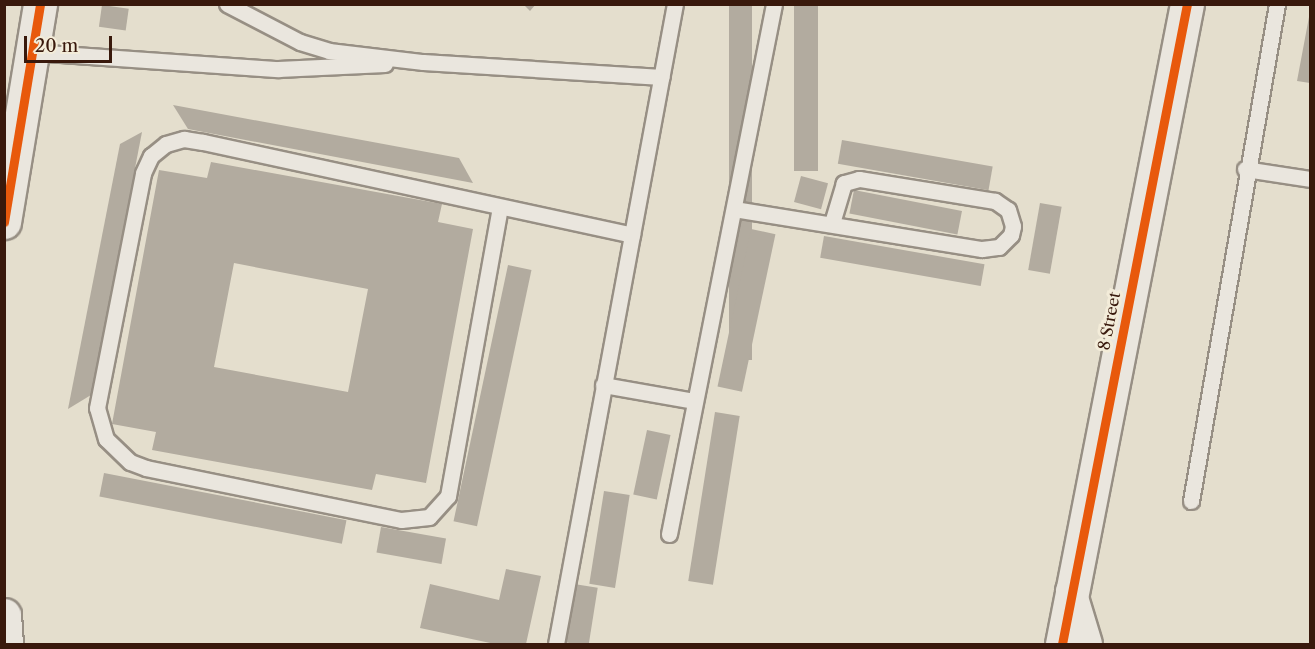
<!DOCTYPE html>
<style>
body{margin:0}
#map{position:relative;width:1315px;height:649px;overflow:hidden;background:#e4decd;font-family:"Libre Caslon Text",serif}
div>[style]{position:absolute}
.building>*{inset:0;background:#b2ab9f;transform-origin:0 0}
.roads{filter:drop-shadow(2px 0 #978f84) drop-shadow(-2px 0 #978f84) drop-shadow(0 2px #978f84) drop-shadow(0 -2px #978f84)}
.lane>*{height:15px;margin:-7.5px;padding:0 7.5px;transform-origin:7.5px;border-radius:7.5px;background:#eae6de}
.street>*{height:30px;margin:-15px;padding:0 15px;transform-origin:15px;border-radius:15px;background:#eae6de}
.secondary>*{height:33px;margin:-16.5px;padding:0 16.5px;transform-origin:16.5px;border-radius:16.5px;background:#eae6de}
.cycleway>*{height:9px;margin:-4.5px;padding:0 4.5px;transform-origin:4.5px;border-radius:4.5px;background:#e8590c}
span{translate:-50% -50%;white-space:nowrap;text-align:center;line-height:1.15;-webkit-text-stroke:6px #f3ecd9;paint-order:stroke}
.street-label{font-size:16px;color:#39190c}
.frame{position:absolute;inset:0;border:6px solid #39190c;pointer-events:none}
.scale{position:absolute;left:24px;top:36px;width:88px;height:27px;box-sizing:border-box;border:3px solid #39190c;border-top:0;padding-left:8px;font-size:18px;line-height:21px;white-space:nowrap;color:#39190c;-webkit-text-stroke:4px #f3ecd9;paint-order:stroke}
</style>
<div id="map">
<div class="building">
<i style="clip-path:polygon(523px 4px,536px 4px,530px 11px)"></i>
<i style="left:729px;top:4px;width:23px;height:356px"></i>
<i style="left:794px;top:4px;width:24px;height:167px"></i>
<i style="left:102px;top:5px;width:27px;height:22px;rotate:8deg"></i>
<i style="clip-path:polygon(1309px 17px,1310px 17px,1310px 83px,1297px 81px)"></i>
<i style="clip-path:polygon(173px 105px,459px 158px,473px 183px,188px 129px)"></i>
<i style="clip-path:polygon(142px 132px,91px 395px,68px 409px,120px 144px)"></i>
<i style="left:842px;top:140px;width:153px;height:24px;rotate:10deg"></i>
<i style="clip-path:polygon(evenodd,211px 162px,442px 204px,438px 222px,473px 229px,426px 483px,376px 474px,372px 490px,152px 450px,156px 432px,112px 424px,159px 170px,207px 178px,211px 162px,234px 263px,368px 289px,348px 392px,214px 367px,234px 263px)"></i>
<i style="left:801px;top:176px;width:28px;height:27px;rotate:15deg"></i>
<i style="left:854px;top:190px;width:110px;height:24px;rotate:11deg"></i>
<i style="left:1040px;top:203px;width:22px;height:68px;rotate:10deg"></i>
<i style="left:751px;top:229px;width:25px;height:161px;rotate:12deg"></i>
<i style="left:824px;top:236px;width:163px;height:22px;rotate:10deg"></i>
<i style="left:508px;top:265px;width:24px;height:262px;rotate:12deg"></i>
<i style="left:715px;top:412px;width:25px;height:171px;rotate:9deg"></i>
<i style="left:647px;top:430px;width:24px;height:66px;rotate:12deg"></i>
<i style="left:104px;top:473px;width:247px;height:24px;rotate:11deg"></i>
<i style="left:604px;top:491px;width:26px;height:94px;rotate:9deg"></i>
<i style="left:381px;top:527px;width:66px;height:26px;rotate:10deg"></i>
<i style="clip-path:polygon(506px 569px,541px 576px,526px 644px,495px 644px,420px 628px,430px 584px,499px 600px)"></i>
<i style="left:574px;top:584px;width:24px;height:59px;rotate:9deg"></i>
</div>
<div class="roads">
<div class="lane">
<i style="left:227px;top:4px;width:82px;rotate:27.5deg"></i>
<i style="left:300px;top:42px;width:30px;rotate:17deg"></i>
<i style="left:329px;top:51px;width:95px;rotate:6.7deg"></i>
<i style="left:423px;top:62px;width:239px;rotate:3.6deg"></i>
<i style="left:32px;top:52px;width:247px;rotate:4deg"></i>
<i style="left:278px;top:69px;width:107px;rotate:-2.7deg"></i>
<i style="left:1245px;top:169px;width:66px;rotate:8.7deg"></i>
<i style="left:500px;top:207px;width:294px;rotate:100.2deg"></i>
<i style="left:448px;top:496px;width:28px;rotate:132deg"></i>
<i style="left:429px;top:517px;width:28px;rotate:174deg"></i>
<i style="left:401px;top:520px;width:260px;rotate:-168.5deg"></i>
<i style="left:146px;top:468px;width:17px;rotate:-159deg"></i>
<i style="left:130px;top:462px;width:33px;rotate:-136deg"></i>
<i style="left:106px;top:439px;width:32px;rotate:-106deg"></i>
<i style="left:97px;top:408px;width:239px;rotate:-78.9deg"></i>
<i style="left:143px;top:173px;width:19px;rotate:-65deg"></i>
<i style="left:151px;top:156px;width:19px;rotate:-39deg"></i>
<i style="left:166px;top:144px;width:19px;rotate:-16deg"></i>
<i style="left:184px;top:139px;width:19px;rotate:9deg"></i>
<i style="left:203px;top:142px;width:439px;rotate:12.2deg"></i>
<i style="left:734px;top:209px;width:251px;rotate:9.2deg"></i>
<i style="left:982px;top:249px;width:17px;rotate:-7deg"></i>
<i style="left:999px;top:247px;width:17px;rotate:-45deg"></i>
<i style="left:1011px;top:235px;width:9px;rotate:-77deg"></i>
<i style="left:1013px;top:226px;width:17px;rotate:-107deg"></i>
<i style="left:1008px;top:210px;width:16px;rotate:-145deg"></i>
<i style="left:995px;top:201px;width:138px;rotate:-170.8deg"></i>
<i style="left:859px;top:179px;width:16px;rotate:165deg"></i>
<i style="left:844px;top:183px;width:42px;rotate:106.7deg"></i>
<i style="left:603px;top:385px;width:93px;rotate:9.9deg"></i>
<i style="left:1191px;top:501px;width:504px;rotate:-80.18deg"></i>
<i style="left:669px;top:534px;width:540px;rotate:-78.79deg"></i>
<i style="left:556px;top:644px;width:651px;rotate:-79.47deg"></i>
</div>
<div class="street">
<i style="left:1071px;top:591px;width:55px;rotate:73.2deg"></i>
</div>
<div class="secondary">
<i style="left:4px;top:222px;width:221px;rotate:-80.6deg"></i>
<i style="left:4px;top:615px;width:29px;rotate:86deg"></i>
<i style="left:1062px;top:644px;width:652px;rotate:-78.95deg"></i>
</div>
</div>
<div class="cycleway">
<i style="left:4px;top:222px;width:221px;rotate:-80.6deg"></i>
<i style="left:1062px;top:644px;width:652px;rotate:-78.95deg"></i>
</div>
<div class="street-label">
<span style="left:1109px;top:321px;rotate:-79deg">8 Street</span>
</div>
<div class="frame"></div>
<div class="scale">20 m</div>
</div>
